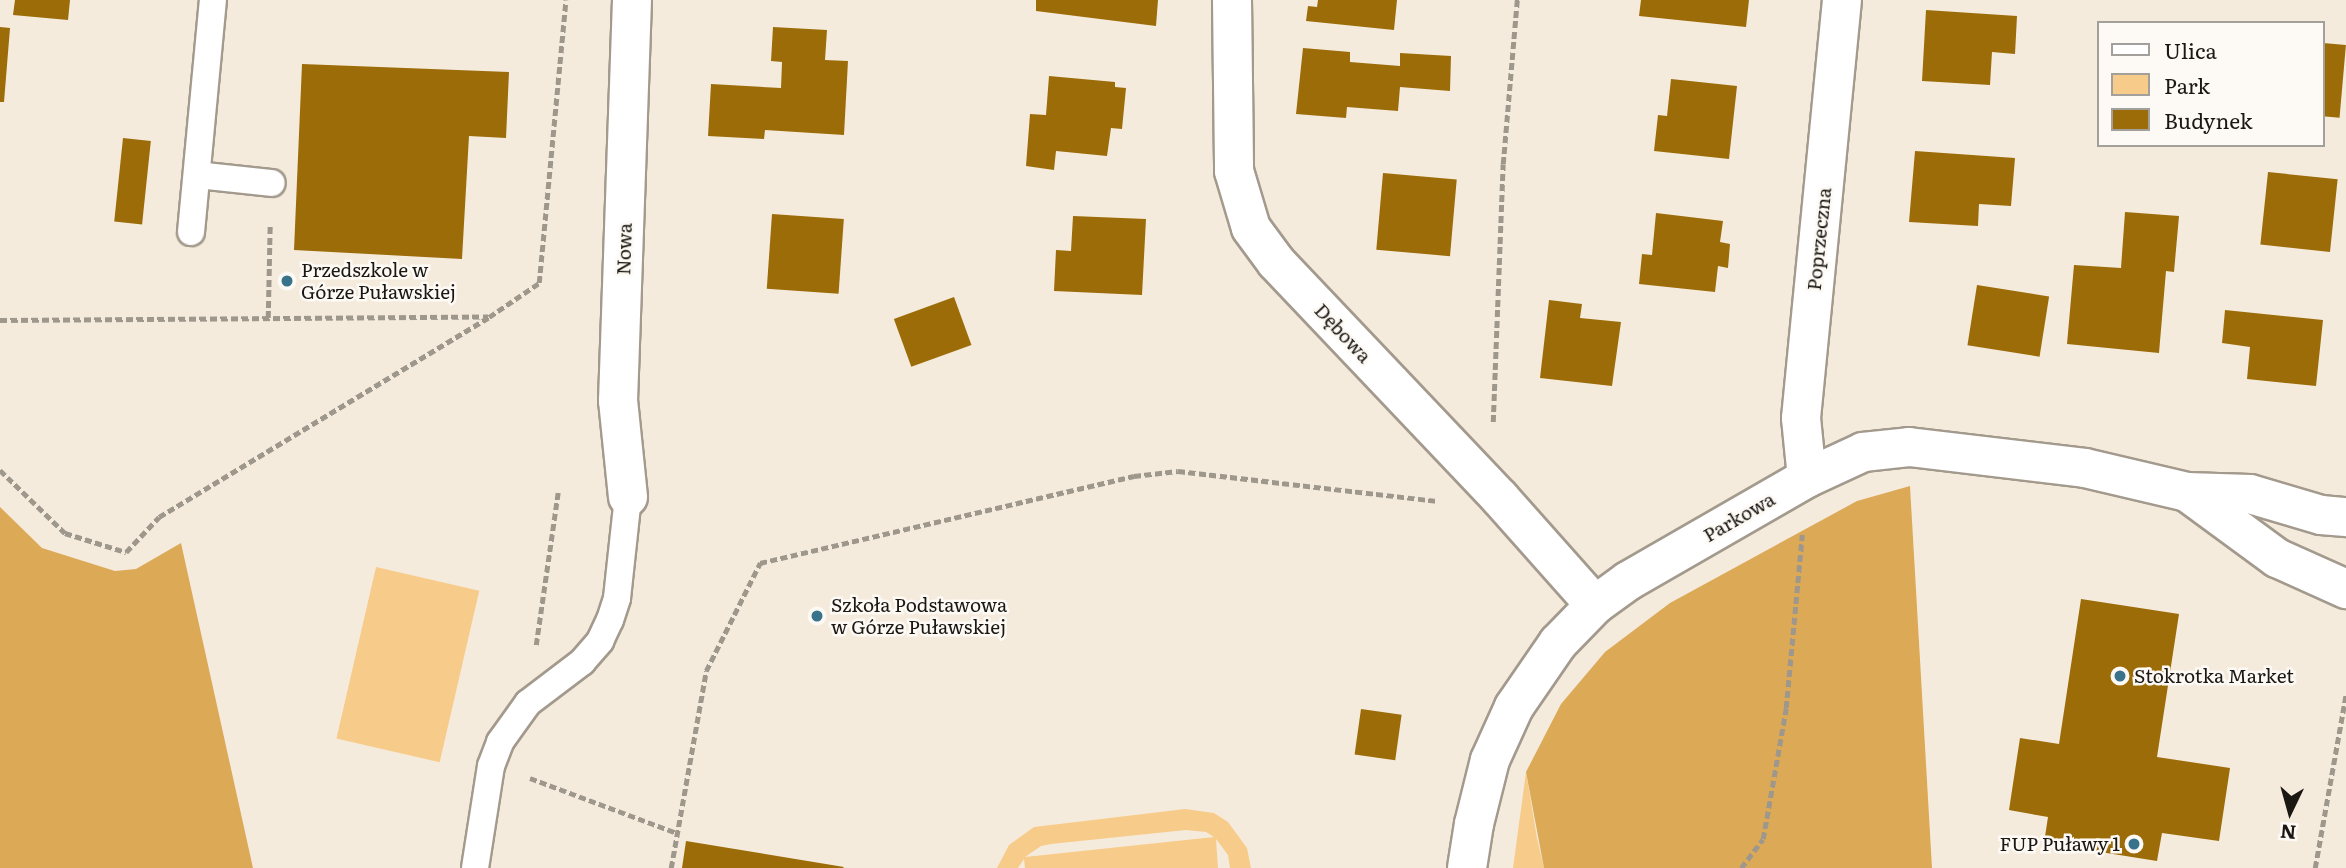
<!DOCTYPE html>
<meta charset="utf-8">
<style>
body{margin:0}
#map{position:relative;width:2346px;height:868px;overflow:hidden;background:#f5ebdd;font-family:Literata,serif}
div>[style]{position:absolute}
.green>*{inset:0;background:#f7cc8a;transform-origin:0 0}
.forest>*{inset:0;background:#dca957}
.building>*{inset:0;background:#9c6c09;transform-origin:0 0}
.path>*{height:4.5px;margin-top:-2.25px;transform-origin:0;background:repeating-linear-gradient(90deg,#9e978c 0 7px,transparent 0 10.5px)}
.roads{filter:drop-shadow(2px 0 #a39a8d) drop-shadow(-2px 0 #a39a8d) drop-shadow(0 2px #a39a8d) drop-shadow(0 -2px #a39a8d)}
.service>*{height:26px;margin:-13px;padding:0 13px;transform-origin:13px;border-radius:13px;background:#fff}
.minor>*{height:38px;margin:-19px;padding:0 19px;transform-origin:19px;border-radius:19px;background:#fff}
.dots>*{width:19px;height:19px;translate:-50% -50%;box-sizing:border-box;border:4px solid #fdf9f4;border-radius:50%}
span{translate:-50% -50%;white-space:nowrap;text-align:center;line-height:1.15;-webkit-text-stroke:5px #fdf9f4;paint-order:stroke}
.street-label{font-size:19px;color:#1b1712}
.poi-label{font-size:19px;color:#1b1712}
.left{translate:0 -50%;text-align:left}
.right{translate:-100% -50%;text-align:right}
.legend{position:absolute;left:2097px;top:21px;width:228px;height:126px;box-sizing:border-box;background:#fdf9f4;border:2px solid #a39f9a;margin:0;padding:9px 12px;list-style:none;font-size:21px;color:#1b1712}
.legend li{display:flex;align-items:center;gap:14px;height:35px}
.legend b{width:35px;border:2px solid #a39f9a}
.north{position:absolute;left:2255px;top:777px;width:70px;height:70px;-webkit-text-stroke:5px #fdf9f4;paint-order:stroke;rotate:185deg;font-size:19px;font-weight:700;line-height:28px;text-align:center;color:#1b1712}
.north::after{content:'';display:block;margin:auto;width:24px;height:32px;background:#1b1712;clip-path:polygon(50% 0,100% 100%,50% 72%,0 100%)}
</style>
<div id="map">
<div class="green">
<i style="left:376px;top:567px;width:106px;height:176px;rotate:13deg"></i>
<i style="clip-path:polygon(1526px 772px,1537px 838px,1544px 868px,1513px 868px)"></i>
<i style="clip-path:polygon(evenodd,1185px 809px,1214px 813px,1228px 822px,1247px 848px,1251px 868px,1230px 868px,1228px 855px,1216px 839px,1218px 868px,1025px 868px,1024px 859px,1018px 868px,997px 868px,1009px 845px,1034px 827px,1185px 809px,1186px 830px,1206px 832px,1214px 837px,1025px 857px,1041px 846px,1051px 844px,1186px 830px)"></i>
</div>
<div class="forest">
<i style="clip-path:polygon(1910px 486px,1932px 868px,1544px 868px,1526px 772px,1561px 704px,1605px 652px,1670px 603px,1857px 501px)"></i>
<i style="clip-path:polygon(0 507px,42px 548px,115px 571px,136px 569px,181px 543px,253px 868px,0 868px)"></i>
</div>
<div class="building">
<i style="clip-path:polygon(15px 0,70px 0,68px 20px,13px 15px)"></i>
<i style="clip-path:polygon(1036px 0,1158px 0,1156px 26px,1036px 11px)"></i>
<i style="clip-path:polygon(1318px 0,1397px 0,1394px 30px,1306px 21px,1308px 6px,1317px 7px)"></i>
<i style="clip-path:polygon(1641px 0,1749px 0,1746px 27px,1639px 16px)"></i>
<i style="clip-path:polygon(1926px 10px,2017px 16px,2015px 54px,1992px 52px,1990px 85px,1922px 81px)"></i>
<i style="clip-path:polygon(0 27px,10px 28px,4px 102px,0 102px)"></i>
<i style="clip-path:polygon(773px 27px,827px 30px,825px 60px,848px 61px,844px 135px,765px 130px,764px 139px,708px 136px,711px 84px,781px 88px,782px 62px,771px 61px)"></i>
<i style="left:2323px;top:43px;width:23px;height:73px;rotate:5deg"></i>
<i style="clip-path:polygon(1303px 48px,1350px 52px,1350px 62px,1400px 66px,1400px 53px,1451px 56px,1450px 91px,1400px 87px,1398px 111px,1347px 107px,1346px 118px,1296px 114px)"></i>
<i style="clip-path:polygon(302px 64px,509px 72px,506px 138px,469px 136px,462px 259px,294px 250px)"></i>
<i style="clip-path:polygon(1049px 76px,1115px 82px,1115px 87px,1126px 88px,1122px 129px,1111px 128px,1107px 156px,1056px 151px,1054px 170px,1026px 166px,1030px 114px,1046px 115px)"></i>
<i style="clip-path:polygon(1671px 79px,1737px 86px,1729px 159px,1654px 151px,1658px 115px,1667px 116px)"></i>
<i style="left:123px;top:138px;width:28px;height:84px;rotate:6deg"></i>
<i style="clip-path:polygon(1915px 151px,2015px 158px,2011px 206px,1979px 204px,1978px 226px,1909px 222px)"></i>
<i style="left:2268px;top:172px;width:70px;height:73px;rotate:6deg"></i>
<i style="left:1383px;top:173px;width:74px;height:77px;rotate:5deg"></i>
<i style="clip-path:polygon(2125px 212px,2179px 216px,2174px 272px,2166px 271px,2159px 353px,2067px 344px,2074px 265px,2121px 268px)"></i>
<i style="clip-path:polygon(1656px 213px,1723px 221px,1720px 242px,1730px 244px,1728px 268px,1718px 266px,1715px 292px,1639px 284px,1642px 254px,1652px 255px)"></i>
<i style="left:772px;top:214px;width:72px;height:75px;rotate:4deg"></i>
<i style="clip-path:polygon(1073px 216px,1146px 219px,1142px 295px,1054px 291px,1056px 250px,1071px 251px)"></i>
<i style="left:1977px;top:285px;width:73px;height:61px;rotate:9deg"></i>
<i style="left:954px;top:297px;width:51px;height:64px;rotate:70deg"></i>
<i style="clip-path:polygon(1549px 300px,1582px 304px,1580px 318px,1621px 322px,1612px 386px,1540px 378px)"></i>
<i style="clip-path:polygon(2225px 310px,2323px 320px,2316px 386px,2247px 379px,2250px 347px,2222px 343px)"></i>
<i style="clip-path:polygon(2081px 599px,2179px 614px,2157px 757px,2230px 768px,2219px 841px,2162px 833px,2157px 861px,2044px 843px,2048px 817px,2009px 810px,2020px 738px,2059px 744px)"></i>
<i style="left:1361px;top:709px;width:41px;height:46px;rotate:8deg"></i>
<i style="clip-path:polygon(686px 841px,844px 867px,843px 868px,682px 868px)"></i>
</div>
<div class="path">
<i style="left:268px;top:318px;width:93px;rotate:-88.8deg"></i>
<i style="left:0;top:320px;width:488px;rotate:-0.4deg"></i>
<i style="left:1493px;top:422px;width:258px;rotate:-87.8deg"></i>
<i style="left:1503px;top:164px;width:165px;rotate:-85.1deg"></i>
<i style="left:0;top:470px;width:91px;rotate:44.1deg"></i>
<i style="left:65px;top:533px;width:64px;rotate:17.3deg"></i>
<i style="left:126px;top:552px;width:48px;rotate:-46.7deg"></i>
<i style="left:159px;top:517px;width:386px;rotate:-31.2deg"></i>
<i style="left:489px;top:317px;width:60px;rotate:-34.2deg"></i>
<i style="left:539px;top:283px;width:284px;rotate:-84.6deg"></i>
<i style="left:536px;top:645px;width:154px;rotate:-81.8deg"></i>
<i style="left:530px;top:778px;width:157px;rotate:20.5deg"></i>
<i style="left:671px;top:868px;width:200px;rotate:-79.9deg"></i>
<i style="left:706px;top:671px;width:121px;rotate:-63.4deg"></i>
<i style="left:760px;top:563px;width:384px;rotate:-13.1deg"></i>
<i style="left:1134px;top:476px;width:44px;rotate:-6.5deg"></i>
<i style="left:1178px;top:471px;width:260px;rotate:6.6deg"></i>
<i style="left:1741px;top:868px;width:36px;rotate:-53deg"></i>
<i style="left:1763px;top:839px;width:133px;rotate:-80deg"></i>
<i style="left:1786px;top:708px;width:174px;rotate:-84.7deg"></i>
<i style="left:2315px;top:868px;width:177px;rotate:-79.9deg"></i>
</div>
<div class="roads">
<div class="service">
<i style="left:197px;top:175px;width:75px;rotate:6.1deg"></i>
<i style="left:191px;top:232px;width:233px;rotate:-84.6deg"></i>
<i style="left:475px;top:868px;width:103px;rotate:-81.1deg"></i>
<i style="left:491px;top:766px;width:26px;rotate:-69deg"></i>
<i style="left:500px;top:742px;width:48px;rotate:-54.3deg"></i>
<i style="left:528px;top:703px;width:68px;rotate:-37.2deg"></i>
<i style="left:582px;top:662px;width:28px;rotate:-49deg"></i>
<i style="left:600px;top:641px;width:23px;rotate:-65deg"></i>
<i style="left:610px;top:620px;width:23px;rotate:-72deg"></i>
<i style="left:617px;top:598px;width:102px;rotate:-83.8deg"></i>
</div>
<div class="minor">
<i style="left:1232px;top:0;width:171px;rotate:89.3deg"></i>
<i style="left:1234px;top:171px;width:59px;rotate:73.4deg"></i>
<i style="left:1251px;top:228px;width:42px;rotate:53.7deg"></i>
<i style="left:1276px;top:262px;width:325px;rotate:46.5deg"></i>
<i style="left:1500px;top:498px;width:143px;rotate:48.4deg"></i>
<i style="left:1807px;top:478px;width:60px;rotate:-95.7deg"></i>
<i style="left:1801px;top:418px;width:420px;rotate:-84.4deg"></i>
<i style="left:2187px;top:492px;width:112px;rotate:36.3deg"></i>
<i style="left:2277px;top:558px;width:76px;rotate:24.2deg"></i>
<i style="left:628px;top:497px;width:97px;rotate:-95.9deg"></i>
<i style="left:618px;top:401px;width:401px;rotate:-88deg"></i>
<i style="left:1467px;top:868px;width:45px;rotate:-81deg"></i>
<i style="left:1474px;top:824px;width:66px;rotate:-76deg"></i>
<i style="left:1490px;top:760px;width:58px;rotate:-65.6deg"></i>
<i style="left:1514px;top:707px;width:78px;rotate:-55.5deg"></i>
<i style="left:1558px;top:643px;width:53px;rotate:-45.8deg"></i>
<i style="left:1595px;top:605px;width:41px;rotate:-36deg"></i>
<i style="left:1628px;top:581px;width:207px;rotate:-29.9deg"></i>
<i style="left:1807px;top:478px;width:62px;rotate:-24.9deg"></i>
<i style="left:1863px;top:452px;width:46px;rotate:-6.2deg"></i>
<i style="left:1909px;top:447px;width:177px;rotate:6.8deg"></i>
<i style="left:2085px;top:468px;width:105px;rotate:13.2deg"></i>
<i style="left:2187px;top:492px;width:63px;rotate:1.8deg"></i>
<i style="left:2250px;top:494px;width:74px;rotate:16.5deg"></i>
<i style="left:2321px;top:515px;width:25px;rotate:5deg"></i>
</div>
</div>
<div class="dots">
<i style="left:287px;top:281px;background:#38738b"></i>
<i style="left:817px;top:616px;background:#38738b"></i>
<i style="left:2120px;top:676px;background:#38738b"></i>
<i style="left:2134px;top:844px;background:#38738b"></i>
</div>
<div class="street-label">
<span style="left:1819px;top:239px;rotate:-84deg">Poprzeczna</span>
<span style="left:624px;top:249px;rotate:-88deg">Nowa</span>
<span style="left:1343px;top:333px;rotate:47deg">Dębowa</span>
<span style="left:1739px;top:517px;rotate:-30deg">Parkowa</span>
</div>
<div class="poi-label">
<span class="left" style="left:301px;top:281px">Przedszkole w<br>Górze Puławskiej</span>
<span class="left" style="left:831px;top:616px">Szkoła Podstawowa<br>w Górze Puławskiej</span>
<span class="left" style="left:2134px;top:676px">Stokrotka Market</span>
<span class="right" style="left:2120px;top:844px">FUP Puławy 1</span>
</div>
<ul class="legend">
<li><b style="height:9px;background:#fff"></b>Ulica</li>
<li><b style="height:19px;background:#f7cc8a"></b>Park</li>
<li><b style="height:19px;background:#9c6c09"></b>Budynek</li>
</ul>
<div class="north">N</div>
</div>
